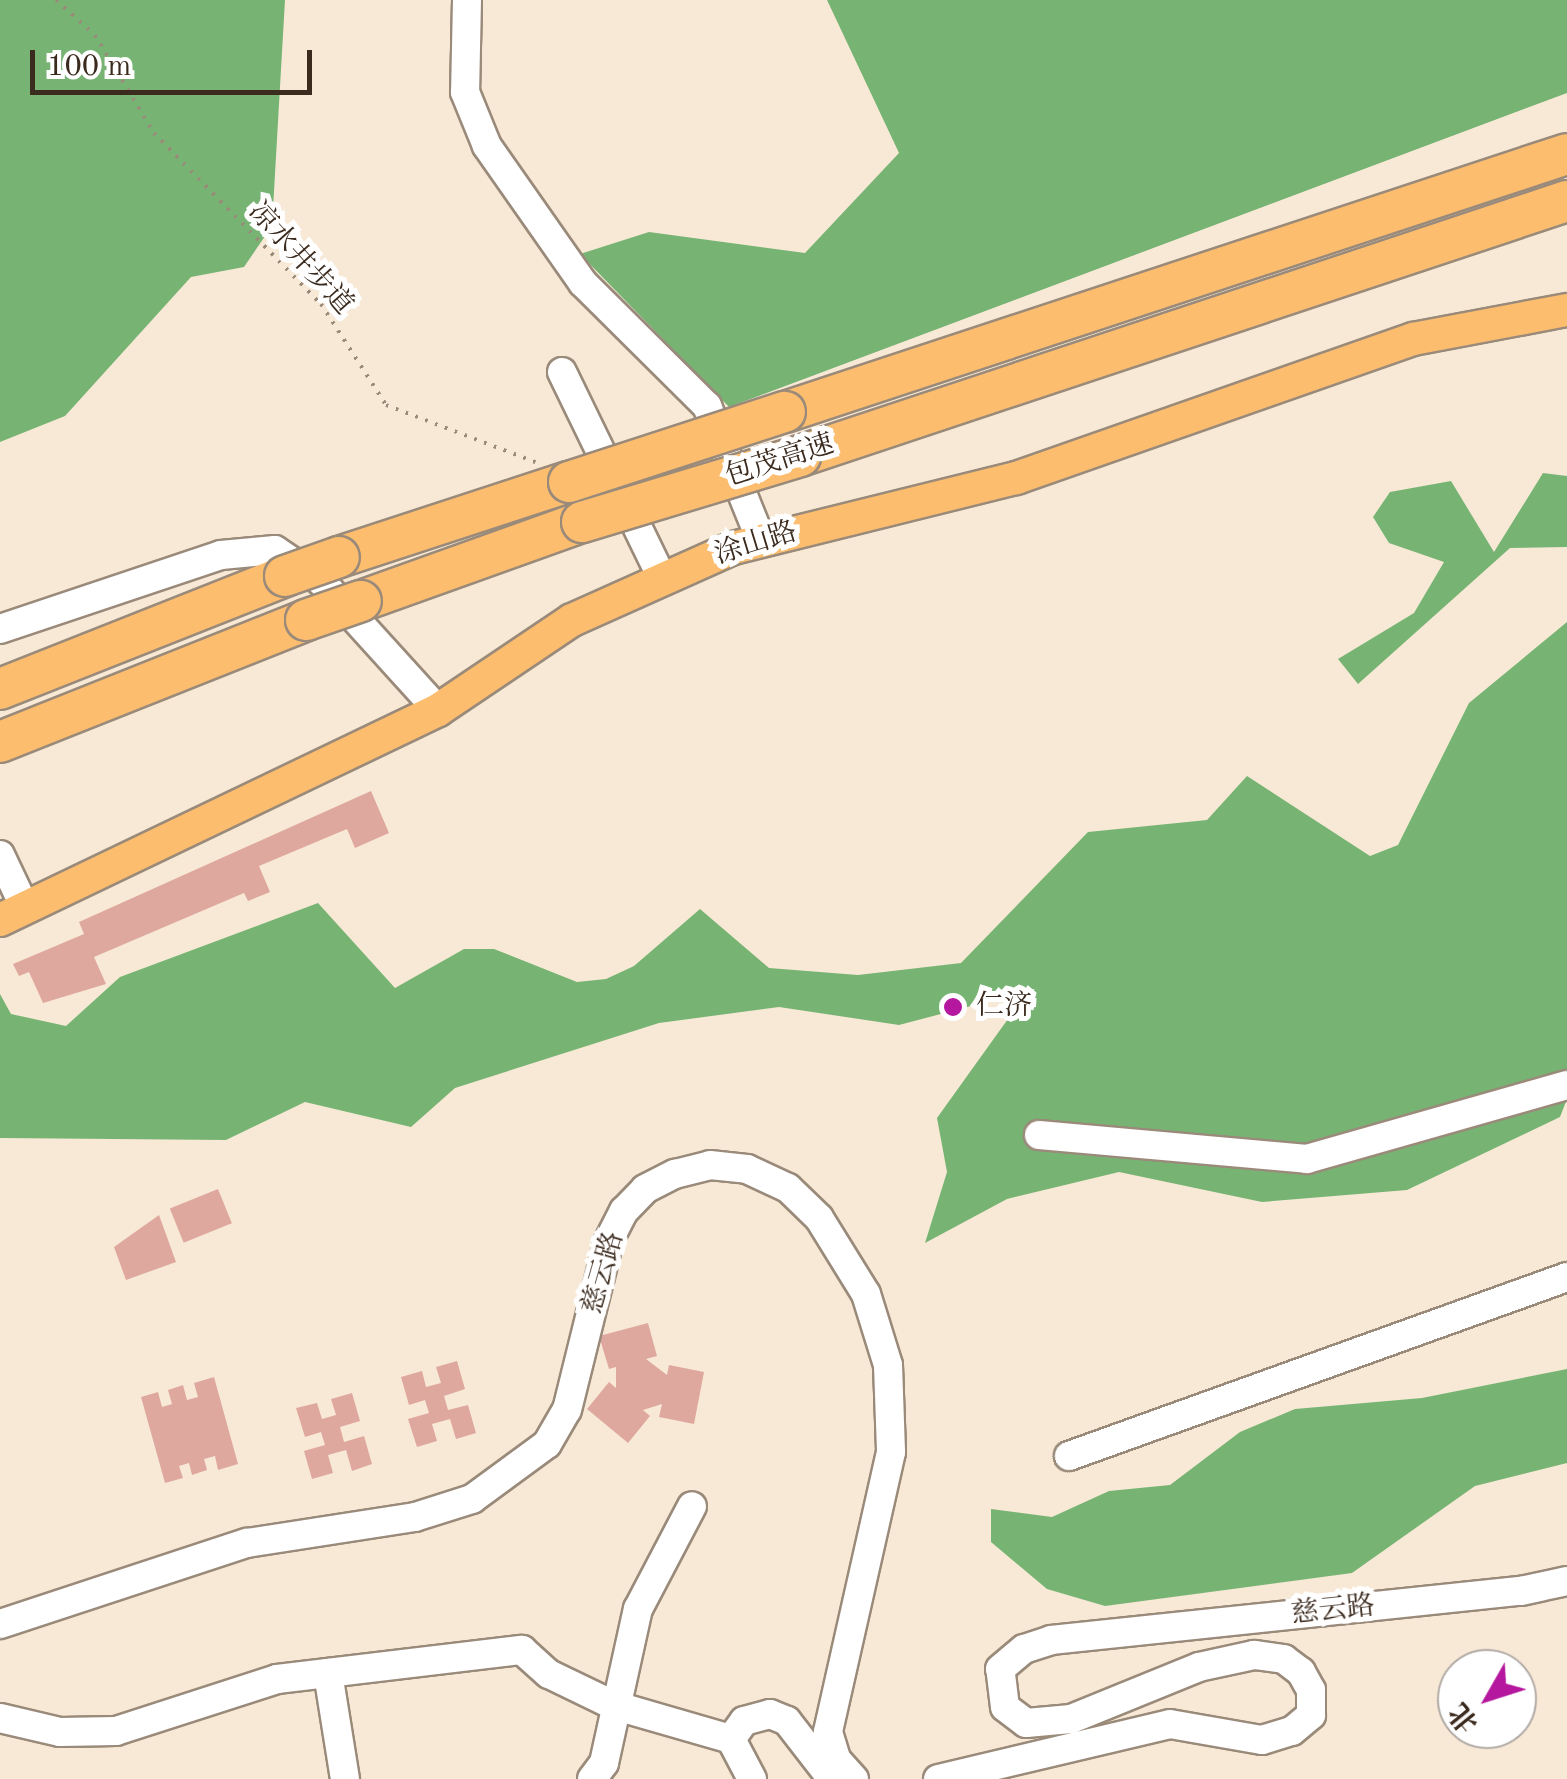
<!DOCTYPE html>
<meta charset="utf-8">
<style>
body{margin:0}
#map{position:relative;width:1567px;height:1779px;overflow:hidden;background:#f8e9d6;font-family:"Old Standard TT","Noto Serif SC",serif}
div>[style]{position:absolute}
.forest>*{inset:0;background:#77b474}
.building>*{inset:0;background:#dfa89e;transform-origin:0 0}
.path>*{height:4px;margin-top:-2px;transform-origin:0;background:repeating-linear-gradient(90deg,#9a8a7a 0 2.5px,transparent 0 10.5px)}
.roads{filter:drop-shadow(2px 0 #9a8a7a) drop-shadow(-2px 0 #9a8a7a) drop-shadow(0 2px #9a8a7a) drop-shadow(0 -2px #9a8a7a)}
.minor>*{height:28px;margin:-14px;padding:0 14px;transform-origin:14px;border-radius:14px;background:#fff}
.major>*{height:32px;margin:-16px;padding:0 16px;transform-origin:16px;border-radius:16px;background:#fcbd6f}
.highway>*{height:40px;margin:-20px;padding:0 20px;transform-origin:20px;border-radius:20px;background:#fcbd6f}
.bridges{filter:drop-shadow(2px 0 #9a8a7a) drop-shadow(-2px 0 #9a8a7a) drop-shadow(0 2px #9a8a7a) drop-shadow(0 -2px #9a8a7a)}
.highway-bridge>*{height:40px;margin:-20px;padding:0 20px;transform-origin:20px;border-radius:20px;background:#fcbd6f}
.dots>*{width:28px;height:28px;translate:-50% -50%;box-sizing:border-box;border:5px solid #fff;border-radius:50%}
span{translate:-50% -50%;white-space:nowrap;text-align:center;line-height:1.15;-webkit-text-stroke:10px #fff;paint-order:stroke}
.street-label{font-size:28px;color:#3b2a1e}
.poi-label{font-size:28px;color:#3b2a1e}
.left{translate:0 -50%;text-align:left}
.north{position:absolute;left:1437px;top:1649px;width:100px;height:100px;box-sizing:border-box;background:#fff;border:2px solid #b1aaa5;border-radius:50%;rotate:231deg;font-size:28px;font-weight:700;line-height:40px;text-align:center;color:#3b2a1e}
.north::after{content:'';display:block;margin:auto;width:35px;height:45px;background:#b5179e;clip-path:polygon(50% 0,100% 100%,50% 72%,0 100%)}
.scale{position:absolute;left:30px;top:50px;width:282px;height:45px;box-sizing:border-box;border:5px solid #3b2a1e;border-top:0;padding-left:12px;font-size:30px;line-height:35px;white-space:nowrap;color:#3b2a1e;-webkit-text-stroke:8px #fff;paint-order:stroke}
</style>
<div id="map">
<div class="forest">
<i style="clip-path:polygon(0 0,285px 0,272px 226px,244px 267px,191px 277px,65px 416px,0 442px)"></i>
<i style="clip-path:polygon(827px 0,1567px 0,1567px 93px,729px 407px,580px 254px,649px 232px,805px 253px,899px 153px)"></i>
<i style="clip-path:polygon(1543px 473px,1567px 476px,1567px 547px,1510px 548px,1358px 684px,1338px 659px,1414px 613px,1444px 562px,1389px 543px,1373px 517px,1390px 492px,1451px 481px,1494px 552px)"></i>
<i style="clip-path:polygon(1567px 622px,1567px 1099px,1560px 1117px,1407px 1190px,1262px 1202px,1119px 1172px,1007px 1199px,925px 1243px,947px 1172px,937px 1118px,1028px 991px,899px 1025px,779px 1007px,659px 1023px,455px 1088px,411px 1127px,305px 1102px,226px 1140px,0 1138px,0 994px,11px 1014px,66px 1026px,120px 977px,318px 903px,395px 988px,464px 949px,494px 949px,577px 982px,606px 979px,634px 966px,700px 909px,769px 968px,858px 975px,961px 963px,1088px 832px,1207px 820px,1247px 776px,1370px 856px,1398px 845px,1469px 703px)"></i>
<i style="clip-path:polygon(1567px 1369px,1567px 1463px,1475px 1486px,1352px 1573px,1105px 1606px,1047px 1589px,991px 1542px,991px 1509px,1052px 1517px,1109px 1491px,1170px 1485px,1240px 1432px,1295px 1409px,1422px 1398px)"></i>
</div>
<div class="building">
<i style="clip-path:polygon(371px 791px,389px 833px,355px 848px,347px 829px,259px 866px,270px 892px,248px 901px,244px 893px,94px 957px,106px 984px,43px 1003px,29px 972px,19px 976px,13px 964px,84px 934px,79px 922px)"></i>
<i style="left:218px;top:1189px;width:37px;height:52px;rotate:68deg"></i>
<i style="clip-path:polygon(159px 1215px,176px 1262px,126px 1280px,114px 1247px)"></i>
<i style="clip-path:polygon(648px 1323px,657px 1356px,646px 1359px,667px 1375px,669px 1365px,704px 1372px,694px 1424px,659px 1417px,662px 1404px,643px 1410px,650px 1416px,628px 1443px,587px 1409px,609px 1382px,616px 1388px,616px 1367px,609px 1369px,599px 1336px)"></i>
<i style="clip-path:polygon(457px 1361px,465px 1389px,444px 1396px,448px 1410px,468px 1405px,476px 1433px,456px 1439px,450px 1419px,432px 1424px,437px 1441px,417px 1447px,408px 1419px,429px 1413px,425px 1400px,409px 1405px,401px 1377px,422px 1371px,426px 1387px,441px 1383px,436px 1367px)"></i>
<i style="clip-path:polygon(214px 1377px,238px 1464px,218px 1470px,215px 1456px,204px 1459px,207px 1470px,192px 1475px,189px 1463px,179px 1466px,183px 1478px,165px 1483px,141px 1397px,158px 1392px,162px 1407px,172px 1404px,168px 1390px,183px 1385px,187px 1400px,198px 1397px,194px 1383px)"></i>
<i style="clip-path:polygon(352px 1393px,360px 1421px,340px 1427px,344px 1442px,364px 1436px,372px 1464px,352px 1471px,346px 1450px,328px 1455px,333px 1473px,312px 1479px,304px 1451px,325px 1445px,321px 1432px,305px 1437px,296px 1408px,317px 1403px,322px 1419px,336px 1415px,331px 1399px)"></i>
</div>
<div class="path">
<i style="left:56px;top:0;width:52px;rotate:41.9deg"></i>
<i style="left:95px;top:35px;width:114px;rotate:59deg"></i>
<i style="left:154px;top:133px;width:239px;rotate:45.7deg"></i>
<i style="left:321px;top:304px;width:120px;rotate:57.2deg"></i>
<i style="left:386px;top:405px;width:160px;rotate:20.9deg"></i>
</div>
<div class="roads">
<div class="minor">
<i style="left:467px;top:0;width:92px;rotate:91.2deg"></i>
<i style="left:465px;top:92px;width:58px;rotate:67.8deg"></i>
<i style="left:487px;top:146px;width:167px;rotate:55deg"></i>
<i style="left:583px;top:283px;width:175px;rotate:44.8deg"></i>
<i style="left:707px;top:406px;width:144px;rotate:68.1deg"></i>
<i style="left:562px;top:372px;width:229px;rotate:64.1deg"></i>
<i style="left:0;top:629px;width:233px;rotate:-18.5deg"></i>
<i style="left:221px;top:555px;width:54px;rotate:-5.3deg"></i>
<i style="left:275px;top:550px;width:55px;rotate:34deg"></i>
<i style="left:321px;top:581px;width:174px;rotate:47.8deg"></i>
<i style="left:0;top:855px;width:59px;rotate:64.7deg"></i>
<i style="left:1039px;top:1135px;width:269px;rotate:5.1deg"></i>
<i style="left:1307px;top:1159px;width:270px;rotate:-15.9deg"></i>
<i style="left:1069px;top:1456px;width:529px;rotate:-19.77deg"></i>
<i style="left:0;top:1624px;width:260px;rotate:-18.2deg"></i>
<i style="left:247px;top:1543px;width:170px;rotate:-8.8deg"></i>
<i style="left:415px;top:1517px;width:60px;rotate:-17.5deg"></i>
<i style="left:472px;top:1499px;width:93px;rotate:-36.3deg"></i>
<i style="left:547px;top:1444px;width:39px;rotate:-60deg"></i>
<i style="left:567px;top:1410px;width:175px;rotate:-76.1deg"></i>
<i style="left:609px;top:1240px;width:33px;rotate:-63deg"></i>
<i style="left:624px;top:1211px;width:30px;rotate:-46deg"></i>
<i style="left:645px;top:1189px;width:34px;rotate:-27deg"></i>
<i style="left:675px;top:1174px;width:36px;rotate:-14deg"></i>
<i style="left:710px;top:1165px;width:37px;rotate:6deg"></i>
<i style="left:747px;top:1169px;width:45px;rotate:24.9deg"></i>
<i style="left:788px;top:1188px;width:43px;rotate:44.1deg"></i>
<i style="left:819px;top:1218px;width:89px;rotate:58.3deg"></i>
<i style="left:866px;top:1294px;width:74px;rotate:72.8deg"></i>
<i style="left:888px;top:1365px;width:87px;rotate:88deg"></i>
<i style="left:891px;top:1452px;width:287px;rotate:102.7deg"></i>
<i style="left:828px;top:1732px;width:28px;rotate:73deg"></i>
<i style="left:836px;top:1759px;width:27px;rotate:48deg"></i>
<i style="left:328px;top:1673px;width:107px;rotate:80.9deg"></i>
<i style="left:0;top:1718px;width:62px;rotate:13.1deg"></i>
<i style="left:60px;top:1732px;width:56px;rotate:-1deg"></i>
<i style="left:116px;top:1731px;width:169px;rotate:-17.9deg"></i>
<i style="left:277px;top:1679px;width:247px;rotate:-6.8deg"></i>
<i style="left:522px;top:1650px;width:36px;rotate:42deg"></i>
<i style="left:549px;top:1674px;width:71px;rotate:25.8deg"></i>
<i style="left:613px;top:1705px;width:123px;rotate:16.1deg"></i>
<i style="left:592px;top:1779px;width:20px;rotate:-53deg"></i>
<i style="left:604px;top:1763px;width:158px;rotate:-77.6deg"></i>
<i style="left:638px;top:1609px;width:116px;rotate:-62.3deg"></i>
<i style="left:752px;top:1779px;width:45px;rotate:-117.7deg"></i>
<i style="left:731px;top:1739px;width:22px;rotate:-54deg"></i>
<i style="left:744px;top:1721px;width:27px;rotate:-15deg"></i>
<i style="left:770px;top:1714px;width:18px;rotate:22deg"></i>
<i style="left:787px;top:1721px;width:73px;rotate:52.2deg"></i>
<i style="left:938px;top:1779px;width:238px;rotate:-13.3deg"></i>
<i style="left:1170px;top:1724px;width:93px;rotate:9.9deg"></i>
<i style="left:1262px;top:1740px;width:31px;rotate:-17deg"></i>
<i style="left:1292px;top:1731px;width:25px;rotate:-40deg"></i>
<i style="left:1311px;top:1715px;width:25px;rotate:-90deg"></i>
<i style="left:1311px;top:1690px;width:21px;rotate:-119deg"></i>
<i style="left:1301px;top:1672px;width:21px;rotate:-143deg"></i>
<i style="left:1284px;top:1659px;width:30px;rotate:-172deg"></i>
<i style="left:1254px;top:1655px;width:56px;rotate:167.7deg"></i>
<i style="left:1199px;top:1667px;width:138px;rotate:157.9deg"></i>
<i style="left:1071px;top:1719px;width:45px;rotate:174.9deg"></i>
<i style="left:1026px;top:1723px;width:26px;rotate:-143deg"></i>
<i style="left:1005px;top:1707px;width:38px;rotate:-97deg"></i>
<i style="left:1000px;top:1669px;width:31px;rotate:-40deg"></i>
<i style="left:1024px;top:1649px;width:28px;rotate:-18deg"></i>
<i style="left:1051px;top:1640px;width:473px;rotate:-6deg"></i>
<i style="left:1521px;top:1591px;width:47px;rotate:-12.3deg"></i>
</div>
<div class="major">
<i style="left:0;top:920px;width:486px;rotate:-25.6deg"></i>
<i style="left:438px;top:710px;width:161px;rotate:-33.9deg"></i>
<i style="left:572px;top:620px;width:176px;rotate:-24.1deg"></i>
<i style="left:733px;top:548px;width:292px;rotate:-13.9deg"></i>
<i style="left:1016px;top:478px;width:421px;rotate:-19.3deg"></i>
<i style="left:1413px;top:339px;width:157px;rotate:-10.7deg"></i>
</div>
<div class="highway">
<i style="left:785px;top:412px;width:823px;rotate:-18.26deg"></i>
<i style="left:800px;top:456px;width:808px;rotate:-18.39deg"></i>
<i style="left:339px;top:557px;width:242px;rotate:-18.1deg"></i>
<i style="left:361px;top:601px;width:235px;rotate:-19.7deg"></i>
<i style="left:0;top:689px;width:307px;rotate:-21.6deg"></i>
<i style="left:0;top:742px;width:329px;rotate:-21.7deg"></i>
</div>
</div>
<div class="bridges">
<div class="highway-bridge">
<i style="left:569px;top:482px;width:227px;rotate:-18deg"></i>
<i style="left:582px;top:522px;width:228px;rotate:-16.8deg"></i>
<i style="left:285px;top:576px;width:57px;rotate:-19.4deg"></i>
<i style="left:306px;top:620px;width:58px;rotate:-19.1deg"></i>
</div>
</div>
<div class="dots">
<i style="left:953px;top:1007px;background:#b5179e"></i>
</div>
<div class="street-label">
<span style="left:300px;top:259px;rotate:48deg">凉水井步道</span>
<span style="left:780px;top:461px;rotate:-18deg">包茂高速</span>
<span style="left:756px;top:544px;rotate:-17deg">涂山路</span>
<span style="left:604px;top:1273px;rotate:-74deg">慈云路</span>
<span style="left:1333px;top:1611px;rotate:-6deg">慈云路</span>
</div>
<div class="poi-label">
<span class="left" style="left:976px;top:1007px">仁济</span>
</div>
<div class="north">北</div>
<div class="scale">100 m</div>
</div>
